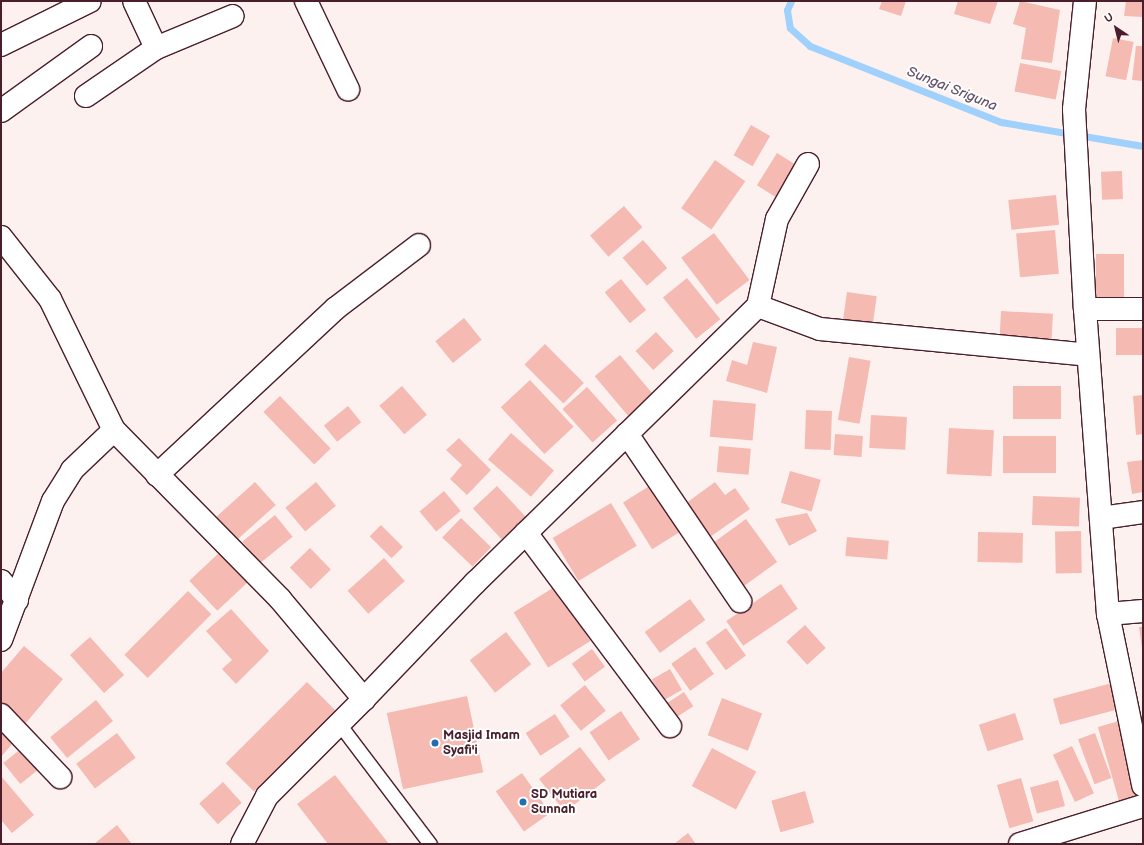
<!DOCTYPE html>
<style>
body{margin:0}
#map{position:relative;width:1144px;height:845px;overflow:hidden;background:#fdf1f0;font-family:"Balsamiq Sans",sans-serif}
div>[style]{position:absolute}
.stream>*{height:7px;margin:-3.5px;padding:0 3.5px;transform-origin:3.5px;border-radius:3.5px;background:#9fd1fc}
.building>*{inset:0;background:#f5bab2;transform-origin:0 0}
.roads{filter:drop-shadow(1px 0 #4a1f2b) drop-shadow(-1px 0 #4a1f2b) drop-shadow(0 1px #4a1f2b) drop-shadow(0 -1px #4a1f2b)}
.lane>*{height:13px;margin:-6.5px;padding:0 6.5px;transform-origin:6.5px;border-radius:6.5px;background:#fff}
.street>*{height:22px;margin:-11px;padding:0 11px;transform-origin:11px;border-radius:11px;background:#fff}
.dots>*{width:11px;height:11px;translate:-50% -50%;box-sizing:border-box;border:2px solid #fff;border-radius:50%}
span{translate:-50% -50%;white-space:nowrap;text-align:center;line-height:1.15;-webkit-text-stroke:4px #fff;paint-order:stroke}
.poi-label{font-size:13px;color:#4a1f2b;font-weight:700}
.left{translate:0 -50%;text-align:left}
.water-label{font-size:14px;color:#64546a;font-style:italic}
.frame{position:absolute;inset:0;border:2px solid #4a1f2b;pointer-events:none}
.north{position:absolute;left:1096px;top:8px;width:40px;height:40px;-webkit-text-stroke:3px #fff;paint-order:stroke;rotate:325deg;font-size:11px;font-weight:700;line-height:16px;text-align:center;color:#4a1f2b}
.north::after{content:'';display:block;margin:auto;width:14px;height:18px;background:#4a1f2b;clip-path:polygon(50% 0,100% 100%,50% 72%,0 100%)}
</style>
<div id="map">
<div class="stream">
<i style="left:791px;top:1px;width:10px;rotate:114deg"></i>
<i style="left:787px;top:10px;width:18px;rotate:81deg"></i>
<i style="left:790px;top:28px;width:27px;rotate:42deg"></i>
<i style="left:810px;top:46px;width:206px;rotate:21.7deg"></i>
<i style="left:1001px;top:122px;width:144px;rotate:9.6deg"></i>
</div>
<div class="building">
<i style="clip-path:polygon(882px 1px,906px 1px,901px 16px,879px 9px)"></i>
<i style="clip-path:polygon(958px 1px,998px 1px,990px 24px,954px 14px)"></i>
<i style="clip-path:polygon(1020px 1px,1060px 10px,1052px 63px,1021px 59px,1026px 28px,1013px 24px)"></i>
<i style="clip-path:polygon(1126px 1px,1143px 1px,1143px 17px,1124px 16px)"></i>
<i style="left:1113px;top:38px;width:21px;height:39px;rotate:11deg"></i>
<i style="clip-path:polygon(1136px 46px,1143px 46px,1143px 81px,1132px 80px)"></i>
<i style="left:1020px;top:63px;width:42px;height:29px;rotate:11deg"></i>
<i style="left:751px;top:125px;width:22px;height:35px;rotate:30deg"></i>
<i style="left:777px;top:153px;width:25px;height:38px;rotate:32deg"></i>
<i style="left:715px;top:160px;width:37px;height:59px;rotate:35deg"></i>
<i style="left:1122px;top:171px;width:28px;height:21px;rotate:88deg"></i>
<i style="left:1056px;top:195px;width:30px;height:48px;rotate:84deg"></i>
<i style="left:624px;top:206px;width:28px;height:45px;rotate:49deg"></i>
<i style="left:1055px;top:230px;width:44px;height:39px;rotate:85deg"></i>
<i style="left:714px;top:233px;width:59px;height:41px;rotate:53deg"></i>
<i style="left:643px;top:240px;width:37px;height:27px;rotate:49deg"></i>
<i style="left:1096px;top:254px;width:28px;height:45px"></i>
<i style="left:687px;top:278px;width:53px;height:31px;rotate:51deg"></i>
<i style="left:621px;top:279px;width:40px;height:21px;rotate:51deg"></i>
<i style="left:847px;top:292px;width:30px;height:27px;rotate:8deg"></i>
<i style="left:1001px;top:311px;width:52px;height:32px;rotate:3deg"></i>
<i style="left:464px;top:318px;width:28px;height:37px;rotate:51deg"></i>
<i style="left:1116px;top:328px;width:27px;height:27px"></i>
<i style="left:656px;top:332px;width:26px;height:28px;rotate:47deg"></i>
<i style="clip-path:polygon(753px 342px,777px 347px,767px 393px,726px 381px,732px 360px,747px 365px)"></i>
<i style="left:545px;top:344px;width:55px;height:29px;rotate:45deg"></i>
<i style="left:620px;top:355px;width:52px;height:33px;rotate:50deg"></i>
<i style="left:849px;top:357px;width:22px;height:64px;rotate:10deg"></i>
<i style="left:530px;top:380px;width:64px;height:40px;rotate:47deg"></i>
<i style="left:402px;top:386px;width:38px;height:30px;rotate:49deg"></i>
<i style="left:1061px;top:386px;width:33px;height:48px;rotate:90deg"></i>
<i style="left:587px;top:387px;width:45px;height:33px;rotate:48deg"></i>
<i style="clip-path:polygon(1143px 395px,1143px 434px,1136px 435px,1133px 396px)"></i>
<i style="left:280px;top:396px;width:73px;height:23px;rotate:46deg"></i>
<i style="left:713px;top:400px;width:43px;height:37px;rotate:5deg"></i>
<i style="left:348px;top:406px;width:21px;height:31px;rotate:51deg"></i>
<i style="left:806px;top:410px;width:26px;height:39px;rotate:2deg"></i>
<i style="left:871px;top:415px;width:36px;height:33px;rotate:3deg"></i>
<i style="left:949px;top:428px;width:45px;height:46px;rotate:3deg"></i>
<i style="left:511px;top:433px;width:57px;height:35px;rotate:41deg"></i>
<i style="left:835px;top:434px;width:28px;height:21px;rotate:4deg"></i>
<i style="left:1056px;top:436px;width:37px;height:53px;rotate:90deg"></i>
<i style="clip-path:polygon(459px 438px,491px 470px,467px 495px,450px 479px,462px 465px,446px 450px)"></i>
<i style="left:719px;top:446px;width:32px;height:26px;rotate:5deg"></i>
<i style="clip-path:polygon(1143px 460px,1143px 492px,1132px 494px,1127px 462px)"></i>
<i style="left:790px;top:471px;width:32px;height:33px;rotate:16deg"></i>
<i style="left:255px;top:482px;width:31px;height:55px;rotate:48deg"></i>
<i style="left:316px;top:482px;width:31px;height:40px;rotate:50deg"></i>
<i style="clip-path:polygon(715px 482px,725px 495px,735px 488px,750px 509px,710px 537px,685px 504px)"></i>
<i style="left:651px;top:485px;width:55px;height:33px;rotate:58deg"></i>
<i style="left:497px;top:486px;width:42px;height:33px;rotate:47deg"></i>
<i style="left:444px;top:491px;width:26px;height:32px;rotate:50deg"></i>
<i style="left:1033px;top:496px;width:47px;height:29px;rotate:2deg"></i>
<i style="left:611px;top:503px;width:50px;height:68px;rotate:59deg"></i>
<i style="clip-path:polygon(807px 513px,817px 531px,789px 546px,775px 519px)"></i>
<i style="left:275px;top:515px;width:28px;height:42px;rotate:51deg"></i>
<i style="left:461px;top:518px;width:42px;height:27px;rotate:44deg"></i>
<i style="left:746px;top:519px;width:53px;height:41px;rotate:54deg"></i>
<i style="left:381px;top:525px;width:31px;height:16px;rotate:45deg"></i>
<i style="left:1081px;top:531px;width:42px;height:26px;rotate:89deg"></i>
<i style="left:978px;top:532px;width:45px;height:30px;rotate:1deg"></i>
<i style="left:847px;top:537px;width:42px;height:19px;rotate:5deg"></i>
<i style="left:310px;top:548px;width:30px;height:28px;rotate:46deg"></i>
<i style="left:220px;top:552px;width:41px;height:42px;rotate:47deg"></i>
<i style="left:384px;top:558px;width:31px;height:49px;rotate:48deg"></i>
<i style="left:781px;top:584px;width:30px;height:66px;rotate:56deg"></i>
<i style="left:556px;top:586px;width:65px;height:50px;rotate:58deg"></i>
<i style="left:188px;top:591px;width:33px;height:90px;rotate:45deg"></i>
<i style="left:690px;top:599px;width:26px;height:56px;rotate:54deg"></i>
<i style="clip-path:polygon(231px 609px,269px 651px,236px 684px,222px 669px,232px 660px,206px 631px)"></i>
<i style="left:805px;top:625px;width:31px;height:25px;rotate:48deg"></i>
<i style="clip-path:polygon(1139px 627px,1143px 627px,1143px 648px,1142px 648px)"></i>
<i style="left:726px;top:628px;width:34px;height:25px;rotate:54deg"></i>
<i style="left:506px;top:632px;width:41px;height:46px;rotate:52deg"></i>
<i style="left:90px;top:637px;width:51px;height:27px;rotate:48deg"></i>
<i style="clip-path:polygon(24px 646px,63px 679px,25px 724px,1px 703px,1px 673px)"></i>
<i style="left:695px;top:647px;width:33px;height:29px;rotate:55deg"></i>
<i style="left:592px;top:649px;width:22px;height:25px;rotate:54deg"></i>
<i style="left:670px;top:669px;width:24px;height:21px;rotate:60deg"></i>
<i style="left:307px;top:682px;width:40px;height:115px;rotate:45deg"></i>
<i style="left:1112px;top:683px;width:27px;height:61px;rotate:75deg"></i>
<i style="left:585px;top:685px;width:33px;height:32px;rotate:51deg"></i>
<i style="left:684px;top:692px;width:17px;height:26px;rotate:57deg"></i>
<i style="left:467px;top:696px;width:78px;height:82px;rotate:78deg"></i>
<i style="left:722px;top:698px;width:43px;height:40px;rotate:21deg"></i>
<i style="left:96px;top:700px;width:27px;height:59px;rotate:51deg"></i>
<i style="left:621px;top:711px;width:34px;height:38px;rotate:56deg"></i>
<i style="left:1015px;top:713px;width:28px;height:38px;rotate:72deg"></i>
<i style="left:555px;top:714px;width:27px;height:35px;rotate:57deg"></i>
<i style="left:1119px;top:721px;width:80px;height:22px;rotate:74deg"></i>
<i style="clip-path:polygon(1px 724px,17px 738px,1px 757px)"></i>
<i style="left:117px;top:733px;width:31px;height:51px;rotate:53deg"></i>
<i style="left:1095px;top:733px;width:48px;height:18px;rotate:70deg"></i>
<i style="left:1072px;top:746px;width:52px;height:21px;rotate:65deg"></i>
<i style="left:580px;top:747px;width:42px;height:52px;rotate:52deg"></i>
<i style="left:22px;top:748px;width:27px;height:24px;rotate:51deg"></i>
<i style="left:712px;top:748px;width:50px;height:43px;rotate:28deg"></i>
<i style="left:522px;top:773px;width:49px;height:32px;rotate:55deg"></i>
<i style="clip-path:polygon(335px 775px,389px 844px,328px 844px,297px 804px)"></i>
<i style="clip-path:polygon(1px 776px,34px 815px,12px 833px,1px 820px)"></i>
<i style="left:1021px;top:778px;width:45px;height:25px;rotate:74deg"></i>
<i style="left:1058px;top:780px;width:27px;height:29px;rotate:75deg"></i>
<i style="left:223px;top:782px;width:28px;height:32px;rotate:48deg"></i>
<i style="left:805px;top:791px;width:33px;height:35px;rotate:74deg"></i>
<i style="clip-path:polygon(117px 825px,132px 844px,94px 844px)"></i>
<i style="clip-path:polygon(688px 833px,696px 844px,674px 844px)"></i>
</div>
<div class="roads">
<div class="lane">
<i style="left:340px;top:725px;width:149px;rotate:52.9deg"></i>
</div>
<div class="street">
<i style="left:134px;top:1px;width:52px;rotate:64.9deg"></i>
<i style="left:156px;top:48px;width:83px;rotate:-22.6deg"></i>
<i style="left:306px;top:1px;width:98px;rotate:64.5deg"></i>
<i style="left:1085px;top:1px;width:109px;rotate:95.8deg"></i>
<i style="left:1074px;top:109px;width:200px;rotate:86.9deg"></i>
<i style="left:1085px;top:309px;width:58px"></i>
<i style="left:1px;top:45px;width:99px;rotate:-26.3deg"></i>
<i style="left:86px;top:96px;width:85px;rotate:-34.4deg"></i>
<i style="left:1px;top:111px;width:111px;rotate:-35.8deg"></i>
<i style="left:1px;top:237px;width:79px;rotate:51.7deg"></i>
<i style="left:50px;top:299px;width:146px;rotate:64deg"></i>
<i style="left:114px;top:430px;width:237px;rotate:45.5deg"></i>
<i style="left:280px;top:599px;width:131px;rotate:50deg"></i>
<i style="left:364px;top:699px;width:137px;rotate:135deg"></i>
<i style="left:267px;top:796px;width:54px;rotate:117.5deg"></i>
<i style="left:758px;top:306px;width:66px;rotate:20.4deg"></i>
<i style="left:820px;top:329px;width:269px;rotate:5.5deg"></i>
<i style="left:1085px;top:309px;width:306px;rotate:85.7deg"></i>
<i style="left:1108px;top:614px;width:175px;rotate:78.4deg"></i>
<i style="left:627px;top:434px;width:202px;rotate:55.9deg"></i>
<i style="left:157px;top:475px;width:245px;rotate:-43deg"></i>
<i style="left:336px;top:308px;width:104px;rotate:-37.2deg"></i>
<i style="left:1101px;top:518px;width:42px;rotate:-8.1deg"></i>
<i style="left:526px;top:533px;width:241px;rotate:53.3deg"></i>
<i style="left:1px;top:581px;width:25px;rotate:50deg"></i>
<i style="left:1108px;top:614px;width:35px;rotate:-5deg"></i>
<i style="left:1px;top:640px;width:148px;rotate:-69.5deg"></i>
<i style="left:53px;top:501px;width:36px;rotate:-58deg"></i>
<i style="left:72px;top:470px;width:58px;rotate:-43.6deg"></i>
<i style="left:364px;top:699px;width:161px;rotate:-46.3deg"></i>
<i style="left:475px;top:583px;width:396px;rotate:-44.4deg"></i>
<i style="left:758px;top:306px;width:89px;rotate:-77.7deg"></i>
<i style="left:777px;top:219px;width:63px;rotate:-60.6deg"></i>
<i style="left:1px;top:715px;width:86px;rotate:46.4deg"></i>
<i style="left:1020px;top:844px;width:129px;rotate:-17.2deg"></i>
</div>
</div>
<div class="dots">
<i style="left:435px;top:743px;background:#1f6fb2"></i>
<i style="left:523px;top:802px;background:#1f6fb2"></i>
</div>
<div class="poi-label">
<span class="left" style="left:443px;top:743px">Masjid Imam<br>Syafi'i</span>
<span class="left" style="left:531px;top:802px">SD Mutiara<br>Sunnah</span>
</div>
<div class="water-label">
<span style="left:952px;top:89px;rotate:22deg">Sungai Sriguna</span>
</div>
<div class="frame"></div>
<div class="north">U</div>
</div>
